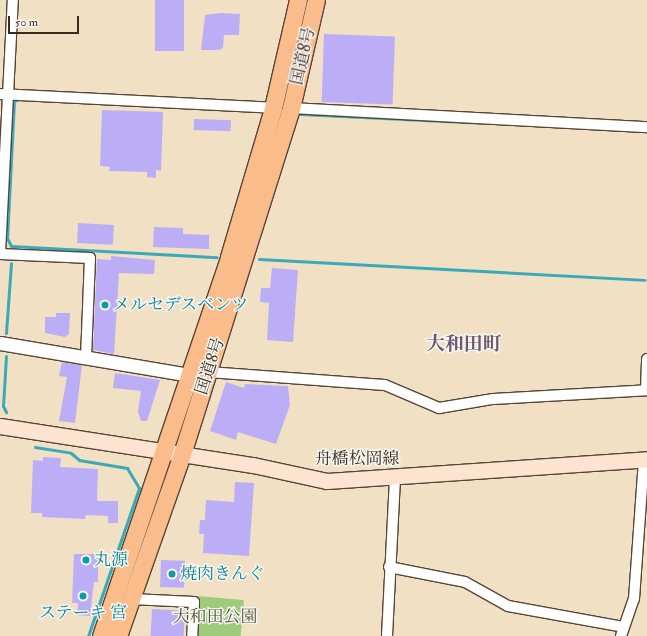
<!DOCTYPE html>
<meta charset="utf-8">
<style>
body{margin:0}
#map{position:relative;width:647px;height:636px;overflow:hidden;background:#f1e0c3;font-family:"IM FELL Double Pica","Noto Serif JP",serif}
div>[style]{position:absolute}
.green>*{inset:0;background:#9ecc7a;transform-origin:0 0}
.stream>*{height:3px;margin:-1.5px;padding:0 1.5px;transform-origin:1.5px;border-radius:1.5px;background:#3aaab8}
.building>*{inset:0;background:#bcaef6;transform-origin:0 0}
.roads{filter:drop-shadow(1px 0 #564537) drop-shadow(-1px 0 #564537) drop-shadow(0 1px #564537) drop-shadow(0 -1px #564537)}
.minor>*{height:10px;margin:-5px;padding:0 5px;transform-origin:5px;border-radius:5px;background:#fff}
.tertiary>*{height:13px;margin:-6.5px;padding:0 6.5px;transform-origin:6.5px;border-radius:6.5px;background:#fff}
.secondary>*{height:15px;margin:-7.5px;padding:0 7.5px;transform-origin:7.5px;border-radius:7.5px;background:#fde4d1}
.trunk>*{height:17px;margin:-8.5px;padding:0 8.5px;transform-origin:8.5px;border-radius:8.5px;background:#fabc8b}
.dots>*{width:11px;height:11px;translate:-50% -50%;box-sizing:border-box;border:2px solid #f6f6f2;border-radius:50%}
span{translate:-50% -50%;white-space:nowrap;text-align:center;line-height:1.15;-webkit-text-stroke:3px #f6f6f2;paint-order:stroke}
.street-label{font-size:17px;color:#3b2a1e}
.culture-label{font-size:17px;color:#0d838f}
.left{translate:0 -50%;text-align:left}
.park-label{font-size:17px;color:#545235}
.quarter-label{font-size:19px;color:#68586a;font-weight:700}
.scale{position:absolute;left:8px;top:16px;width:71px;height:18px;box-sizing:border-box;border:2px solid #3b2a1e;border-top:0;padding-left:5px;font-size:12px;line-height:14px;white-space:nowrap;color:#3b2a1e;-webkit-text-stroke:3px #f6f6f2;paint-order:stroke}
</style>
<div id="map">
<div class="green">
<i style="left:197px;top:596px;width:47px;height:40px;rotate:5deg"></i>
</div>
<div class="stream">
<i style="left:19px;top:99px;width:5px;rotate:158deg"></i>
<i style="left:14px;top:101px;width:137px;rotate:92.9deg"></i>
<i style="left:7px;top:238px;width:9px;rotate:63deg"></i>
<i style="left:11px;top:246px;width:206px;rotate:3.1deg"></i>
<i style="left:300px;top:114px;width:181px;rotate:2.8deg"></i>
<i style="left:259px;top:259px;width:386px;rotate:3.1deg"></i>
<i style="left:6px;top:333px;width:70px;rotate:-85.9deg"></i>
<i style="left:6px;top:356px;width:50px;rotate:93.4deg"></i>
<i style="left:3px;top:406px;width:7px;rotate:63deg"></i>
<i style="left:35px;top:447px;width:36px;rotate:9deg"></i>
<i style="left:71px;top:453px;width:11px;rotate:41deg"></i>
<i style="left:79px;top:460px;width:49px;rotate:9.5deg"></i>
<i style="left:127px;top:468px;width:23px;rotate:59deg"></i>
<i style="left:139px;top:488px;width:157px;rotate:109deg"></i>
</div>
<div class="building">
<i style="left:155px;top:0;width:29px;height:51px"></i>
<i style="clip-path:polygon(221px 13px,240px 14px,239px 35px,224px 35px,223px 48px,219px 50px,201px 50px,205px 15px)"></i>
<i style="left:324px;top:34px;width:71px;height:68px;rotate:2deg"></i>
<i style="clip-path:polygon(102px 110px,163px 112px,161px 171px,156px 170px,156px 178px,147px 177px,147px 172px,109px 171px,110px 167px,100px 166px)"></i>
<i style="left:194px;top:119px;width:37px;height:11px;rotate:2deg"></i>
<i style="left:78px;top:223px;width:36px;height:20px;rotate:3deg"></i>
<i style="clip-path:polygon(154px 227px,183px 228px,183px 234px,209px 235px,209px 249px,153px 247px)"></i>
<i style="clip-path:polygon(111px 256px,155px 260px,154px 274px,119px 273px,114px 354px,93px 350px,97px 259px,111px 260px)"></i>
<i style="clip-path:polygon(272px 268px,298px 270px,293px 342px,267px 340px,269px 303px,260px 302px,261px 288px,270px 288px)"></i>
<i style="clip-path:polygon(56px 313px,70px 313px,69px 334px,65px 337px,45px 333px,45px 317px,56px 317px)"></i>
<i style="clip-path:polygon(62px 362px,82px 365px,75px 423px,59px 421px,67px 377px,59px 376px)"></i>
<i style="clip-path:polygon(115px 373px,160px 380px,147px 421px,141px 421px,138px 412px,141px 391px,113px 388px)"></i>
<i style="clip-path:polygon(226px 382px,244px 388px,245px 384px,288px 386px,290px 405px,276px 444px,238px 432px,236px 440px,210px 431px)"></i>
<i style="clip-path:polygon(43px 457px,61px 458px,60px 467px,98px 469px,97px 501px,118px 501px,118px 523px,108px 523px,108px 516px,86px 515px,85px 519px,42px 517px,42px 513px,31px 513px,33px 460px,43px 461px)"></i>
<i style="clip-path:polygon(235px 482px,254px 483px,249px 556px,203px 553px,204px 534px,199px 534px,200px 520px,205px 520px,206px 500px,234px 502px)"></i>
<i style="clip-path:polygon(74px 554px,98px 554px,98px 582px,94px 582px,90px 616px,77px 615px,78px 603px,72px 603px)"></i>
<i style="left:161px;top:560px;width:24px;height:27px;rotate:2deg"></i>
<i style="left:152px;top:609px;width:33px;height:27px;rotate:3deg"></i>
</div>
<div class="roads">
<div class="minor">
<i style="left:0;top:94px;width:273px;rotate:2.9deg"></i>
<i style="left:291px;top:108px;width:357px;rotate:3.1deg"></i>
<i style="left:0;top:253px;width:253px;rotate:-87.1deg"></i>
<i style="left:0;top:254px;width:90px;rotate:2.5deg"></i>
<i style="left:90px;top:258px;width:99px;rotate:92.3deg"></i>
<i style="left:208px;top:372px;width:177px;rotate:4.2deg"></i>
<i style="left:385px;top:385px;width:59px;rotate:23.1deg"></i>
<i style="left:439px;top:408px;width:55px;rotate:-9.5deg"></i>
<i style="left:493px;top:399px;width:154px;rotate:-3.3deg"></i>
<i style="left:646px;top:390px;width:31px;rotate:-88deg"></i>
<i style="left:389px;top:567px;width:77px;rotate:11.2deg"></i>
<i style="left:465px;top:582px;width:49px;rotate:29.2deg"></i>
<i style="left:508px;top:606px;width:117px;rotate:10.3deg"></i>
<i style="left:131px;top:599px;width:63px;rotate:2.7deg"></i>
<i style="left:194px;top:602px;width:34px;rotate:93deg"></i>
<i style="left:387px;top:636px;width:158px;rotate:-87.1deg"></i>
<i style="left:621px;top:636px;width:39px;rotate:-71deg"></i>
<i style="left:634px;top:599px;width:140px;rotate:-85.9deg"></i>
</div>
<div class="tertiary">
<i style="left:0;top:343px;width:193px;rotate:9.6deg"></i>
</div>
<div class="secondary">
<i style="left:0;top:426px;width:256px;rotate:8.8deg"></i>
<i style="left:253px;top:465px;width:76px;rotate:12.2deg"></i>
<i style="left:327px;top:481px;width:321px;rotate:-3.9deg"></i>
</div>
<div class="trunk">
<i style="left:101px;top:636px;width:400px;rotate:-71.3deg"></i>
<i style="left:229px;top:257px;width:155px;rotate:-73.5deg"></i>
<i style="left:273px;top:108px;width:111px;rotate:-77deg"></i>
<i style="left:118px;top:636px;width:193px;rotate:-70.6deg"></i>
<i style="left:182px;top:454px;width:363px;rotate:-72.5deg"></i>
<i style="left:291px;top:108px;width:111px;rotate:-77deg"></i>
</div>
</div>
<div class="dots">
<i style="left:105px;top:305px;background:#0f9aa8"></i>
<i style="left:86px;top:560px;background:#0f9aa8"></i>
<i style="left:172px;top:574px;background:#0f9aa8"></i>
<i style="left:83px;top:596px;background:#0f9aa8"></i>
</div>
<div class="street-label">
<span style="left:303px;top:56px;rotate:-77deg">国道8号</span>
<span style="left:210px;top:366px;rotate:-72deg">国道8号</span>
<span style="left:357px;top:459px">舟橋松岡線</span>
</div>
<div class="culture-label">
<span class="left" style="left:113px;top:305px">メルセデスベンツ</span>
<span class="left" style="left:94px;top:560px">丸源</span>
<span class="left" style="left:180px;top:574px">焼肉きんぐ</span>
<span style="left:83px;top:613px">ステーキ 宮</span>
</div>
<div class="park-label">
<span style="left:215px;top:617px">大和田公園</span>
</div>
<div class="quarter-label">
<span style="left:464px;top:345px">大和田町</span>
</div>
<div class="scale">50 m</div>
</div>
